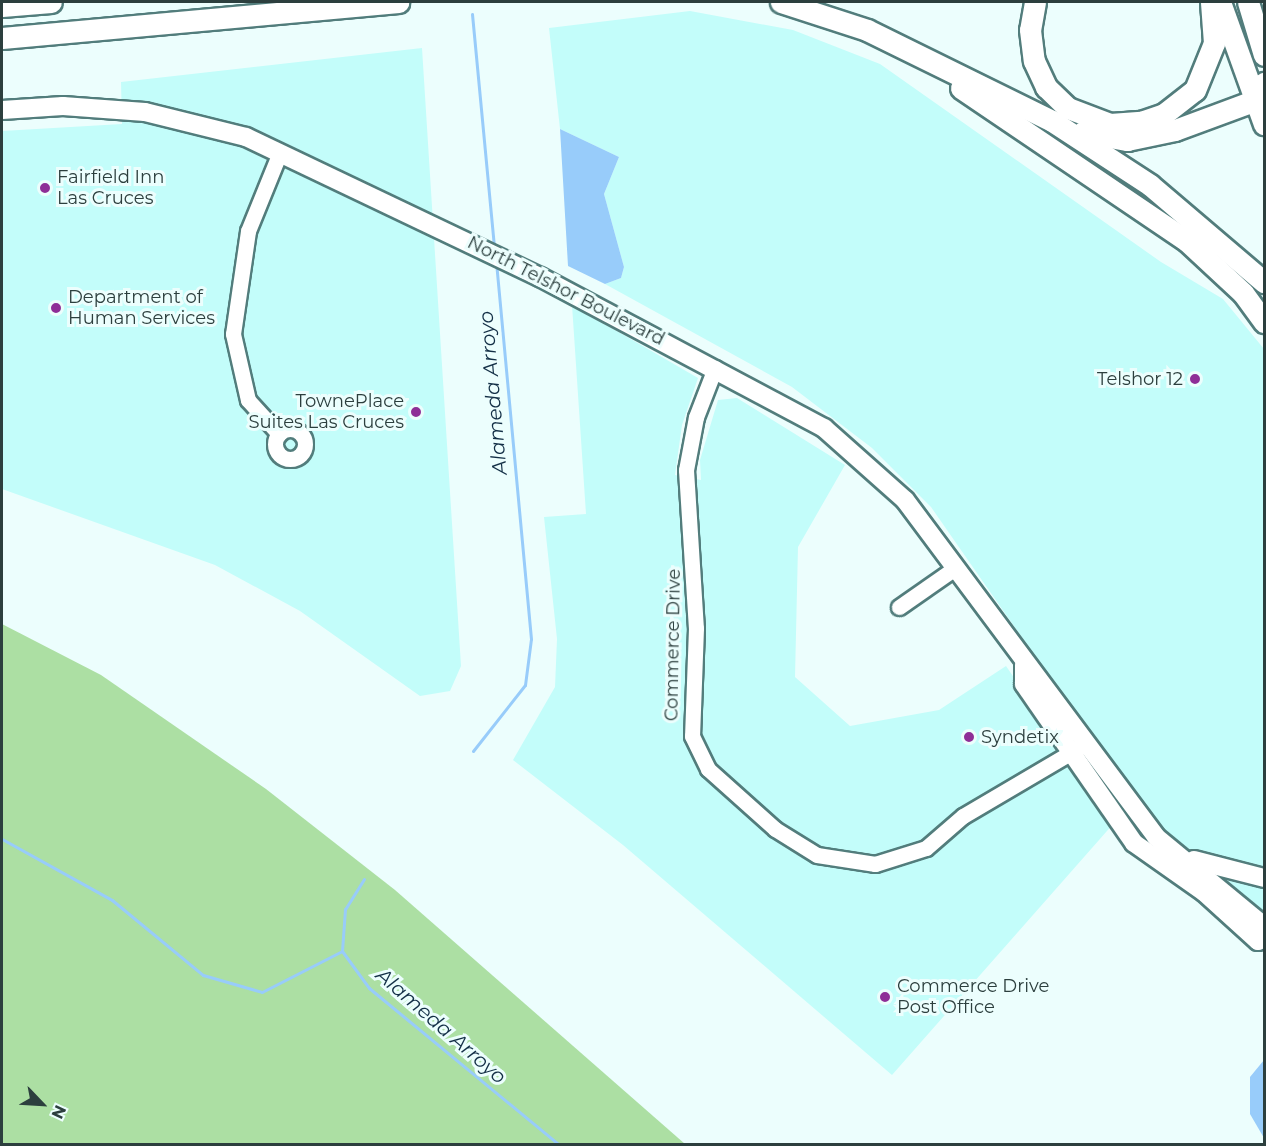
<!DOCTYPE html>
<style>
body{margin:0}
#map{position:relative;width:1266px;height:1146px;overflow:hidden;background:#ecfefd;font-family:Montserrat,sans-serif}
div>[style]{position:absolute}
.built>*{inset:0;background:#c3fdfa}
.green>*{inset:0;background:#acdfa3}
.water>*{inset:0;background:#98ccfa}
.stream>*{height:3px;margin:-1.5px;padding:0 1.5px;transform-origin:1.5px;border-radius:1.5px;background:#98ccfa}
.roads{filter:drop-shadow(2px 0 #527d7c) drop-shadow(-2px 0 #527d7c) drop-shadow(0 2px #527d7c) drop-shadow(0 -2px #527d7c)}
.minor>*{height:15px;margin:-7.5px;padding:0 7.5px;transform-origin:7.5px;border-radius:7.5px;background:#fff}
.minor>.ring{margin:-7.5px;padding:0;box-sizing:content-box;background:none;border:15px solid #fff;border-radius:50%}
.major>*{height:18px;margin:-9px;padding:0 9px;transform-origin:9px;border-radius:9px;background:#fff}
.highway>*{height:21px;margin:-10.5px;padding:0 10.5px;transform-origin:10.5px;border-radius:10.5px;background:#fff}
.dots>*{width:16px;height:16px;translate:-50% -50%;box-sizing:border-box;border:3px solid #ecfefd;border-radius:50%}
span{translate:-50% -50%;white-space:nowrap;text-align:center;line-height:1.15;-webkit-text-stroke:6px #ecfefd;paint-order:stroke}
.poi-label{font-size:18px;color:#2c3f3e}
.left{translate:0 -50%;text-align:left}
.right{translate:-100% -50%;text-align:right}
.street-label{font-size:18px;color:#2c3f3e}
.water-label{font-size:20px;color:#132f46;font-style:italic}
.frame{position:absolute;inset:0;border:3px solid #2c3f3e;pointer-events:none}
.north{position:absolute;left:12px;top:1074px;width:60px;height:60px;-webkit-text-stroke:4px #ecfefd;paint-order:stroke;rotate:115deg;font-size:16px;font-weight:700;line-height:24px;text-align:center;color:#2c3f3e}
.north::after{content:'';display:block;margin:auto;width:21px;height:27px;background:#2c3f3e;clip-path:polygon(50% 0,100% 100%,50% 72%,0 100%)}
</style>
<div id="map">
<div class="built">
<i style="clip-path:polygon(690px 11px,793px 30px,880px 64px,1161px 262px,1223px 299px,1264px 349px,1264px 921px,1158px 833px,931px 507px,872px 448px,792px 387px,605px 284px,621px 278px,624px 267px,604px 194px,619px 157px,560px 129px,549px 28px)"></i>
<i style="clip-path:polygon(422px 48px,461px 666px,450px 691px,420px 696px,300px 611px,215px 565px,2px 489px,2px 131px,122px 124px,121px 82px)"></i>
<i style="clip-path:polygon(572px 305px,698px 378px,682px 425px,675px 475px,701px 480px,700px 460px,718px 400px,737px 398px,845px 465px,798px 547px,795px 677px,850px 726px,939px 710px,1006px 666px,1114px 823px,892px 1075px,623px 845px,513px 760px,555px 687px,557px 639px,544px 517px,586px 514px)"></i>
</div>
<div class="green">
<i style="clip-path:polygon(2px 624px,101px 675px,266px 789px,395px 890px,685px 1144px,2px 1144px)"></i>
</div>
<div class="water">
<i style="clip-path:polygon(560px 129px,619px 157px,604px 194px,624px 267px,621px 278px,605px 284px,568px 266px)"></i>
<i style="clip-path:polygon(1264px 1060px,1264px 1138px,1250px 1114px,1250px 1077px)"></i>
</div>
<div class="stream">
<i style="left:472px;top:14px;width:235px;rotate:84.6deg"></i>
<i style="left:473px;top:751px;width:84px;rotate:-51.8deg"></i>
<i style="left:525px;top:685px;width:46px;rotate:-82.6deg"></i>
<i style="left:531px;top:639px;width:378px;rotate:-95.3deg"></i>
<i style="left:2px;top:839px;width:126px;rotate:29deg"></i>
<i style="left:112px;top:900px;width:118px;rotate:39.5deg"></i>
<i style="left:203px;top:975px;width:61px;rotate:16.1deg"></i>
<i style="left:262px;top:992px;width:90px;rotate:-27.1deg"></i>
<i style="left:364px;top:879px;width:36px;rotate:122deg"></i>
<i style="left:345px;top:909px;width:42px;rotate:94.1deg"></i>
<i style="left:342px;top:951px;width:46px;rotate:53.9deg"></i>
<i style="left:369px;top:988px;width:245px;rotate:39.5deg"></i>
</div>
<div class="roads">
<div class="minor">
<i style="left:715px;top:368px;width:53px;rotate:111.2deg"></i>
<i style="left:696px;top:417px;width:54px;rotate:100.7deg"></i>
<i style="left:686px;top:470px;width:158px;rotate:86.4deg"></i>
<i style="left:696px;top:628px;width:108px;rotate:92.1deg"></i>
<i style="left:692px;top:736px;width:37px;rotate:64deg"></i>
<i style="left:708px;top:769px;width:90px;rotate:41.8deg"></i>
<i style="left:775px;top:829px;width:49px;rotate:31.8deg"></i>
<i style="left:817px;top:855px;width:59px;rotate:8.8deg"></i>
<i style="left:875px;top:864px;width:53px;rotate:-17.4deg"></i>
<i style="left:926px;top:848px;width:49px;rotate:-40.9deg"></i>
<i style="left:963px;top:816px;width:136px;rotate:-30.5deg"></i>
<i class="ring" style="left:275px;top:429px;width:15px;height:15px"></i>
<i style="left:279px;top:434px;width:46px;rotate:-132.4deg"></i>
<i style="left:248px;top:400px;width:68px;rotate:-102.8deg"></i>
<i style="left:233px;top:334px;width:104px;rotate:-81.7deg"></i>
<i style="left:248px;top:231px;width:85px;rotate:-67.9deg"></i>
<i style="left:899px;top:607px;width:68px;rotate:-34.9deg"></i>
</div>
<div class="major">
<i style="left:2px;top:110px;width:61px;rotate:-3.8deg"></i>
<i style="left:63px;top:106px;width:82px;rotate:4.2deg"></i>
<i style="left:145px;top:112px;width:104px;rotate:13.9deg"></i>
<i style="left:246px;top:137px;width:326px;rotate:25.5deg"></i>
<i style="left:540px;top:277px;width:322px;rotate:28deg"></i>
<i style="left:824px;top:428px;width:108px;rotate:41.6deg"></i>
<i style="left:905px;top:500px;width:420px;rotate:53.3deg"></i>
<i style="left:1156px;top:837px;width:140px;rotate:39.5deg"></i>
<i style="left:1024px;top:665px;width:19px;rotate:90deg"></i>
<i style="left:1024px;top:684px;width:193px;rotate:55.3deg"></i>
<i style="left:1134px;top:843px;width:85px;rotate:35deg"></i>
<i style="left:1204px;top:892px;width:73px;rotate:42.2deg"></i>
<i style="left:1258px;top:941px;width:8px;rotate:-40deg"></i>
<i style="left:1194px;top:860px;width:72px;rotate:14.4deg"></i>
</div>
<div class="highway">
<i style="left:781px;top:2px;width:90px;rotate:18deg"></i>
<i style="left:867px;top:30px;width:206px;rotate:26.2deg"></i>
<i style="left:1052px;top:121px;width:117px;rotate:33.1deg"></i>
<i style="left:1150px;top:185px;width:150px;rotate:40.4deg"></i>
<i style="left:1035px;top:2px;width:28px;rotate:100deg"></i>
<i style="left:1030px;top:30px;width:31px;rotate:83deg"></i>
<i style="left:1034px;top:61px;width:29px;rotate:65deg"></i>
<i style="left:1046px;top:87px;width:30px;rotate:44deg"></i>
<i style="left:1068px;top:108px;width:45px;rotate:20.9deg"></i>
<i style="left:1110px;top:124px;width:31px;rotate:-4deg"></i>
<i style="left:1141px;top:122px;width:24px;rotate:-19deg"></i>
<i style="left:1164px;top:114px;width:39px;rotate:-38deg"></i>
<i style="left:1195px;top:90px;width:51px;rotate:-68deg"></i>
<i style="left:1214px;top:43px;width:41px;rotate:-94.2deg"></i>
<i style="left:1220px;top:2px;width:130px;rotate:70.2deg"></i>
<i style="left:1248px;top:2px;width:55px;rotate:73.2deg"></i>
<i style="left:2px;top:6px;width:49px;rotate:-4.7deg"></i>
<i style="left:2px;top:38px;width:398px;rotate:-5.2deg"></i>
<i style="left:961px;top:88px;width:273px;rotate:34.1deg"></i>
<i style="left:1187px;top:241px;width:76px;rotate:42.9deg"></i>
<i style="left:1243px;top:293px;width:36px;rotate:54deg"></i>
<i style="left:1083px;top:132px;width:45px;rotate:10.3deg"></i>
<i style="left:1127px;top:140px;width:49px;rotate:-11.8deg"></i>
<i style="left:1175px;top:130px;width:86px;rotate:-20.3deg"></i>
<i style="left:1256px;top:100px;width:19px;rotate:-65deg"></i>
</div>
</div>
<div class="dots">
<i style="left:45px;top:188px;background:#8e2e97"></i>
<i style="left:56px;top:308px;background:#8e2e97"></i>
<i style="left:1195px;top:379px;background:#8e2e97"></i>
<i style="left:416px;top:412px;background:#8e2e97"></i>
<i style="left:969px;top:737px;background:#8e2e97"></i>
<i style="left:885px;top:997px;background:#8e2e97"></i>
</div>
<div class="poi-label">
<span class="left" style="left:57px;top:188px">Fairfield Inn<br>Las Cruces</span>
<span class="left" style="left:68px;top:308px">Department of<br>Human Services</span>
<span class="right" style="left:1183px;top:379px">Telshor 12</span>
<span class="right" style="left:404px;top:412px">TownePlace<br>Suites Las Cruces</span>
<span class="left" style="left:981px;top:737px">Syndetix</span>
<span class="left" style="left:897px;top:997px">Commerce Drive<br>Post Office</span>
</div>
<div class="street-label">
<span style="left:566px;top:291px;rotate:27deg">North Telshor Boulevard</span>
<span style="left:673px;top:645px;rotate:-89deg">Commerce Drive</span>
</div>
<div class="water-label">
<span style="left:493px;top:393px;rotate:-95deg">Alameda Arroyo</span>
<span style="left:441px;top:1026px;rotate:41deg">Alameda Arroyo</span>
</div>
<div class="frame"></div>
<div class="north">N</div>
</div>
